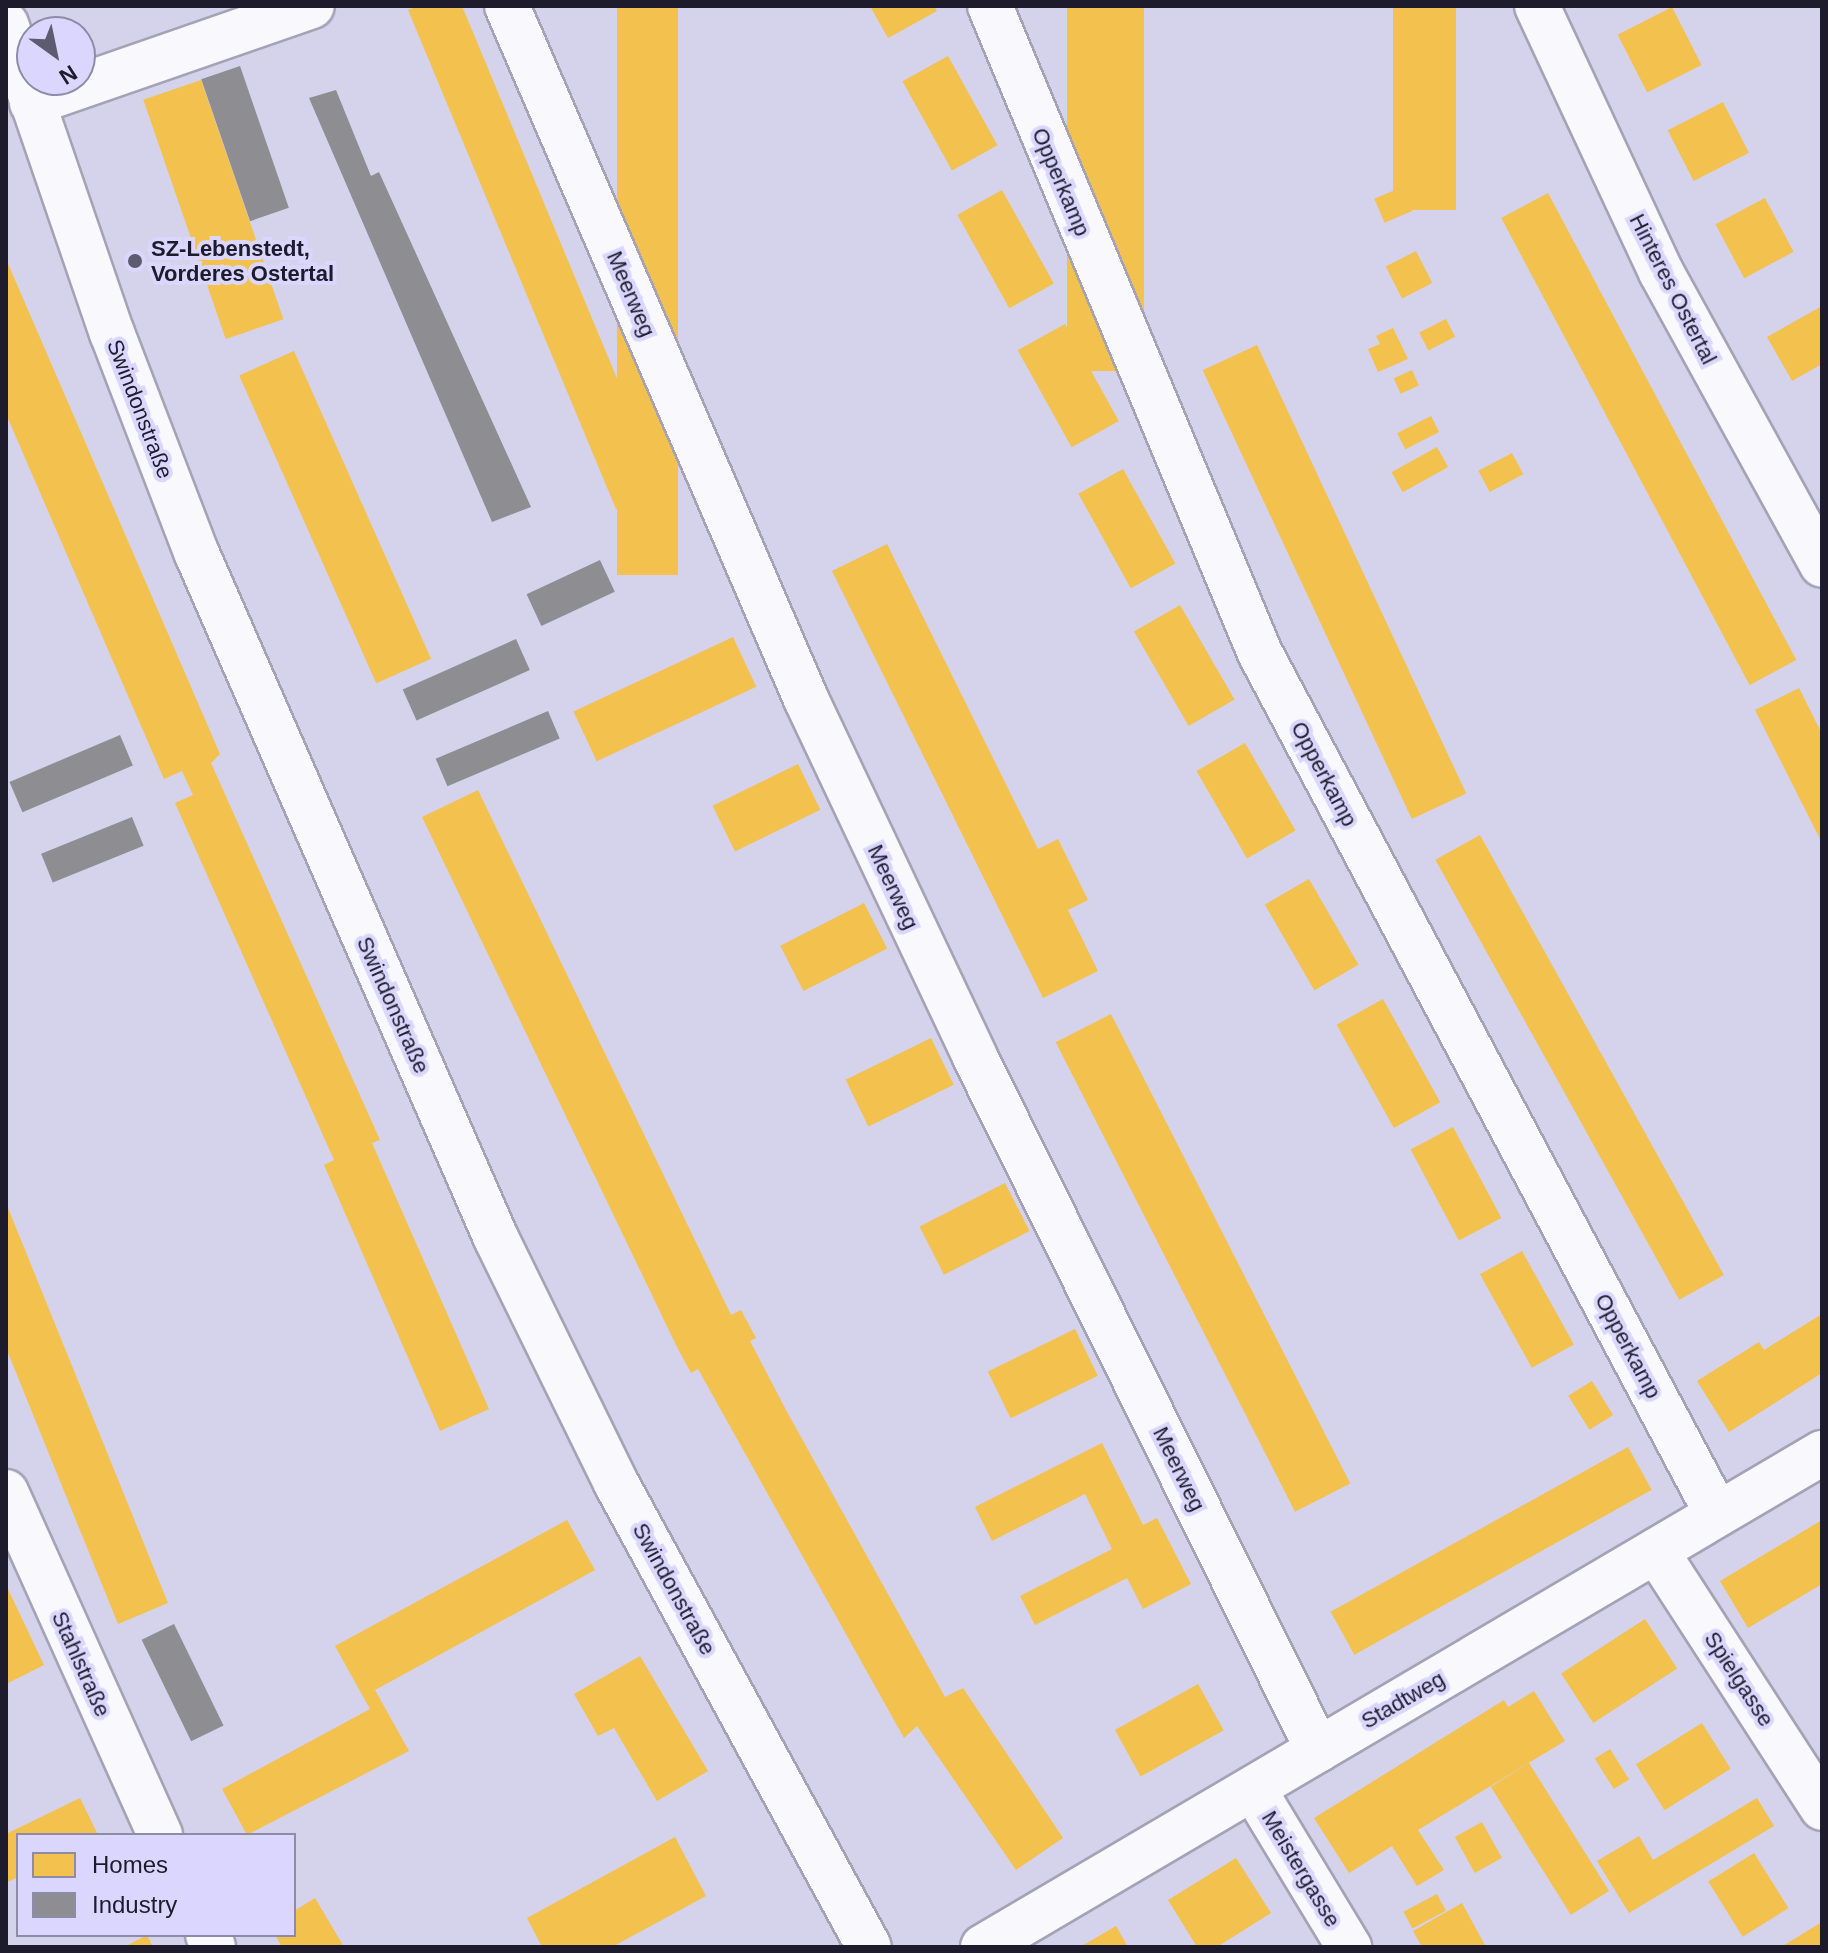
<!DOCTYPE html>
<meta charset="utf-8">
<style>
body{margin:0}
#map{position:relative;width:1828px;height:1953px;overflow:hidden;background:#d5d2ec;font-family:Helvetica,sans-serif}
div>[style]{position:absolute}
.homes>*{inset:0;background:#f2c14e;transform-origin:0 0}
.industry>*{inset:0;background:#8d8d92;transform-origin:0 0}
.roads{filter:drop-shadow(2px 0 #a5a2b6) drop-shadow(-2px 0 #a5a2b6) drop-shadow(0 2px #a5a2b6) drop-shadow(0 -2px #a5a2b6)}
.minor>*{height:44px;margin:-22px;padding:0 22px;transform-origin:22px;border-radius:22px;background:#f9f8fc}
.dots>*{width:22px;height:22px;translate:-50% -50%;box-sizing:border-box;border:4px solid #dad6fd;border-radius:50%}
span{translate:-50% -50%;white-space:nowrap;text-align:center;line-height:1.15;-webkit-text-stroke:8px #dad6fd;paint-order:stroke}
.street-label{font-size:22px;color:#1d1b2c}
.poi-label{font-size:22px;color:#1d1b2c;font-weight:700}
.left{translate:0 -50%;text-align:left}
.frame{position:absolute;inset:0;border:8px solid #1d1b2c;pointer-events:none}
.legend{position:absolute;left:16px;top:1833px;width:280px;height:104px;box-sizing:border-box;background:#dad6fd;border:2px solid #8e8ba9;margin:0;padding:10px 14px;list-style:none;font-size:24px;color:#1d1b2c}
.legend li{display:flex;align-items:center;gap:16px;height:40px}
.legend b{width:40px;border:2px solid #8e8ba9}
.north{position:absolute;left:16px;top:16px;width:80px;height:80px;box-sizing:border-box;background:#dad6fd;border:2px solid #8e8ba9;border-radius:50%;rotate:147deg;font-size:22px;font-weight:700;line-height:32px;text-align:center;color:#1d1b2c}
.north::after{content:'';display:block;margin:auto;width:28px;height:36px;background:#5d5b6f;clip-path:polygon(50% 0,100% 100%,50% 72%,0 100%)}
</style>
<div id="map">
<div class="homes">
<i style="clip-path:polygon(418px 6px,462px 6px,663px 489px,616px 509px,408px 10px)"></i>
<i style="left:617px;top:6px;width:61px;height:569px"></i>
<i style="clip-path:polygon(870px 6px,934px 6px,937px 11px,888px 38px)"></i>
<i style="left:1067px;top:6px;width:77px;height:365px"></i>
<i style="left:1393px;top:6px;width:63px;height:204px"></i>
<i style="left:1672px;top:7px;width:65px;height:61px;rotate:63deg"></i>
<i style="left:948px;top:56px;width:102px;height:52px;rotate:61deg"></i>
<i style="left:201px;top:80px;width:253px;height:61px;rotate:71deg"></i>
<i style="left:1723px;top:102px;width:57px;height:62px;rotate:63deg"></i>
<i style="left:1402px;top:187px;width:26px;height:30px;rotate:67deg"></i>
<i style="left:1002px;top:190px;width:107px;height:51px;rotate:61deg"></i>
<i style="left:1548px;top:193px;width:529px;height:53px;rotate:62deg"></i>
<i style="left:1765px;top:198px;width:61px;height:56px;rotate:62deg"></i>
<i style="left:1416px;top:251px;width:36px;height:34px;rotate:63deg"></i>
<i style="clip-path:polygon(6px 259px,220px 754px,211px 763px,380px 1140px,372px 1143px,489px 1409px,440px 1431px,324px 1165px,334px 1160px,175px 803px,193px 795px,182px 771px,164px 779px,6px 414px)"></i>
<i style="clip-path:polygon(1822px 306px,1822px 364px,1792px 381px,1767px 337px)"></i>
<i style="left:1446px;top:319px;width:20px;height:30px;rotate:63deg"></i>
<i style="left:1065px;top:324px;width:111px;height:54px;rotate:61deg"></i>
<i style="clip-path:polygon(1393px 328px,1408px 359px,1378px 372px,1368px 349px,1380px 344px,1376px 336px)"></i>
<i style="left:1257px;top:345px;width:495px;height:60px;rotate:65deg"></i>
<i style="left:294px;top:351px;width:337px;height:60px;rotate:66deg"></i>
<i style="left:1412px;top:370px;width:17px;height:20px;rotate:66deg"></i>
<i style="left:1431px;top:416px;width:18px;height:38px;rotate:63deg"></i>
<i style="left:1437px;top:447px;width:23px;height:52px;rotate:61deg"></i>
<i style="left:1512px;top:453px;width:24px;height:38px;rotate:62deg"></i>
<i style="left:1123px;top:469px;width:108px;height:51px;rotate:61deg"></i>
<i style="clip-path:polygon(887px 544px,1038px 849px,1058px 839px,1088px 900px,1068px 910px,1098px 971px,1043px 998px,832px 571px)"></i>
<i style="left:1180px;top:605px;width:109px;height:53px;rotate:60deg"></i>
<i style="left:733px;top:637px;width:55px;height:176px;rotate:65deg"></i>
<i style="clip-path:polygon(1799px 688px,1822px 734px,1822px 843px,1755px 710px)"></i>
<i style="left:1245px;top:743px;width:101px;height:56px;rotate:60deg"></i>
<i style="left:798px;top:764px;width:51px;height:95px;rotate:64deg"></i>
<i style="clip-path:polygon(478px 790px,731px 1315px,741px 1310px,756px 1338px,750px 1341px,786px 1410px,945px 1697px,963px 1688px,1063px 1838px,1016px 1870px,917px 1726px,904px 1738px,698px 1369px,691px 1373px,676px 1345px,422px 817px)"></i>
<i style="left:1480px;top:835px;width:503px;height:51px;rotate:61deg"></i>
<i style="left:1309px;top:879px;width:99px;height:51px;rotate:60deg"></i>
<i style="left:864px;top:903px;width:51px;height:94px;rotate:63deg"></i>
<i style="left:1383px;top:999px;width:118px;height:53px;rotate:61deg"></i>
<i style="left:1111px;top:1014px;width:527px;height:62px;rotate:63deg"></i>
<i style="left:931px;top:1038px;width:52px;height:95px;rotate:64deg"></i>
<i style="left:1453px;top:1127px;width:103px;height:48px;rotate:62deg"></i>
<i style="left:1005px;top:1183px;width:54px;height:96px;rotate:63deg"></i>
<i style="clip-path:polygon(6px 1203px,168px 1603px,118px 1624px,6px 1348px)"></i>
<i style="left:1522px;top:1251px;width:107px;height:48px;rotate:61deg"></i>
<i style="clip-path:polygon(1822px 1314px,1822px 1373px,1729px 1432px,1697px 1381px,1759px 1342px,1764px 1350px)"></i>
<i style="left:1075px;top:1329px;width:52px;height:97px;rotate:64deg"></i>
<i style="left:1592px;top:1381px;width:40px;height:28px;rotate:58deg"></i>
<i style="clip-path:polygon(1102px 1443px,1143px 1525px,1157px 1518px,1191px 1584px,1143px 1609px,1127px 1578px,1035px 1625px,1020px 1596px,1112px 1549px,1085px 1494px,992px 1541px,975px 1507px)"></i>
<i style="left:1628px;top:1447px;width:49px;height:340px;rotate:61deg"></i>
<i style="clip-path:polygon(567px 1520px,595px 1570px,375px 1690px,409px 1751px,247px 1835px,222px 1789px,370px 1709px,335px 1646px)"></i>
<i style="clip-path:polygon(1822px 1520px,1822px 1584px,1748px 1628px,1720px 1581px)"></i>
<i style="clip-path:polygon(6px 1585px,44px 1665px,6px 1684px)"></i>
<i style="left:1645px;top:1619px;width:59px;height:100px;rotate:57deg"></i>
<i style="clip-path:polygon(640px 1656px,708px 1771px,657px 1801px,614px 1728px,598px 1736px,574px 1694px)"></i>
<i style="left:1198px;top:1684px;width:53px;height:95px;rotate:61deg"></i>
<i style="clip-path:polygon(1534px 1691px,1565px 1741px,1418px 1830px,1444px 1870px,1417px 1886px,1392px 1846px,1349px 1873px,1314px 1818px,1504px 1700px,1508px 1707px)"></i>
<i style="left:1702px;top:1723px;width:54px;height:78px;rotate:58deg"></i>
<i style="left:1610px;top:1749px;width:36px;height:18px;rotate:58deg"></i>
<i style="left:1529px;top:1763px;width:151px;height:45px;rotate:58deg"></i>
<i style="clip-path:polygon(80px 1798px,98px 1835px,18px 1835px,18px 1877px,6px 1883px,6px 1834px)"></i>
<i style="clip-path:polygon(1757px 1798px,1774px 1826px,1629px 1913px,1597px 1861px,1639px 1836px,1653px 1860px)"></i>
<i style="left:1482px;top:1822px;width:41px;height:31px;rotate:61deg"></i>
<i style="clip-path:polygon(675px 1837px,706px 1896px,612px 1947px,542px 1947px,527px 1918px)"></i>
<i style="left:1754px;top:1853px;width:65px;height:54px;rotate:58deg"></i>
<i style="clip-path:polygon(1236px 1858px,1271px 1913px,1217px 1947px,1197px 1947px,1168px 1900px)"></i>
<i style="left:1437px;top:1894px;width:19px;height:38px;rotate:62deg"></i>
<i style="clip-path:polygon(315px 1898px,344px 1947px,282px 1947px,275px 1935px,294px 1935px,294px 1911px)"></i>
<i style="clip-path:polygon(1462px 1903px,1486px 1947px,1422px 1947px,1413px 1931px)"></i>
<i style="clip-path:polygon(1822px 1922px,1822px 1947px,1781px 1947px)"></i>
<i style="clip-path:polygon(1116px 1926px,1128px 1947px,1080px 1947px)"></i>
<i style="clip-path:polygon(147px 1935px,153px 1947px,124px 1947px)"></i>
</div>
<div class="industry">
<i style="left:240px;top:66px;width:150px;height:41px;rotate:71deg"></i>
<i style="clip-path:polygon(336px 90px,371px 176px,379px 172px,531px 507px,492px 522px,309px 98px)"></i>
<i style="left:600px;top:560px;width:35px;height:81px;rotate:65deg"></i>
<i style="left:516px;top:639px;width:34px;height:124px;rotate:66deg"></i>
<i style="left:548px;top:711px;width:30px;height:122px;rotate:67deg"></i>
<i style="left:120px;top:735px;width:33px;height:120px;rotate:67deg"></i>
<i style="left:132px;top:817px;width:31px;height:98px;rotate:68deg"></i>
<i style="left:174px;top:1624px;width:113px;height:36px;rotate:64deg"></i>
</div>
<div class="roads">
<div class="minor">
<i style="left:507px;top:6px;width:755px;rotate:66.66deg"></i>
<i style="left:806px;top:699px;width:396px;rotate:64.7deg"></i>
<i style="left:975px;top:1057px;width:773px;rotate:63.67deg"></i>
<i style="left:990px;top:6px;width:701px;rotate:67.35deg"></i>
<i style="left:1260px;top:653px;width:975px;rotate:62.04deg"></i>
<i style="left:1537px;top:6px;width:293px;rotate:65deg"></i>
<i style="left:1661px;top:272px;width:334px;rotate:61.2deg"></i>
<i style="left:6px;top:24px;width:327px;rotate:71.1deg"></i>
<i style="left:112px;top:333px;width:237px;rotate:69deg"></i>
<i style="left:197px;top:554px;width:746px;rotate:66.39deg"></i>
<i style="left:496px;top:1238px;width:273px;rotate:63.9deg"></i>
<i style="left:616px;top:1483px;width:528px;rotate:61.4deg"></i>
<i style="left:32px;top:103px;width:296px;rotate:-19.1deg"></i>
<i style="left:6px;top:1492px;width:376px;rotate:65.8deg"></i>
<i style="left:1656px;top:1551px;width:306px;rotate:57.1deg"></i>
<i style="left:1254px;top:1790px;width:184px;rotate:58.8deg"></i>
<i style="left:208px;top:1935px;width:13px;rotate:67deg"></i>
<i style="left:983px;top:1947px;width:974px;rotate:-30.49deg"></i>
</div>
</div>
<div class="dots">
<i style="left:135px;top:261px;background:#5d5b6f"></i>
</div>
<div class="street-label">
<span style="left:1061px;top:182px;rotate:67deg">Opperkamp</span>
<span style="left:1673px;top:289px;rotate:63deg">Hinteres Ostertal</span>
<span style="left:631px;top:294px;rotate:67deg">Meerweg</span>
<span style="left:140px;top:409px;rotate:69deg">Swindonstraße</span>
<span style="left:1324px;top:774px;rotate:62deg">Opperkamp</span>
<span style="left:893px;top:887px;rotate:65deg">Meerweg</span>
<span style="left:393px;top:1005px;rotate:66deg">Swindonstraße</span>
<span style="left:1628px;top:1346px;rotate:62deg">Opperkamp</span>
<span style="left:1179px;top:1469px;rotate:64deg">Meerweg</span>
<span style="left:674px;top:1589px;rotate:61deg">Swindonstraße</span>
<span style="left:81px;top:1664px;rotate:66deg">Stahlstraße</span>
<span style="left:1739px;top:1679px;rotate:57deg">Spielgasse</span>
<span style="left:1403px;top:1700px;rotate:-30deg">Stadtweg</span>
<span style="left:1301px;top:1869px;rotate:59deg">Meistergasse</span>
</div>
<div class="poi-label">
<span class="left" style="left:151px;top:261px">SZ-Lebenstedt,<br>Vorderes Ostertal</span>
</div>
<div class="frame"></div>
<ul class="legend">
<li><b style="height:22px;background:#f2c14e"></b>Homes</li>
<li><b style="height:22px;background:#8d8d92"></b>Industry</li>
</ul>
<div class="north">N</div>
</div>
